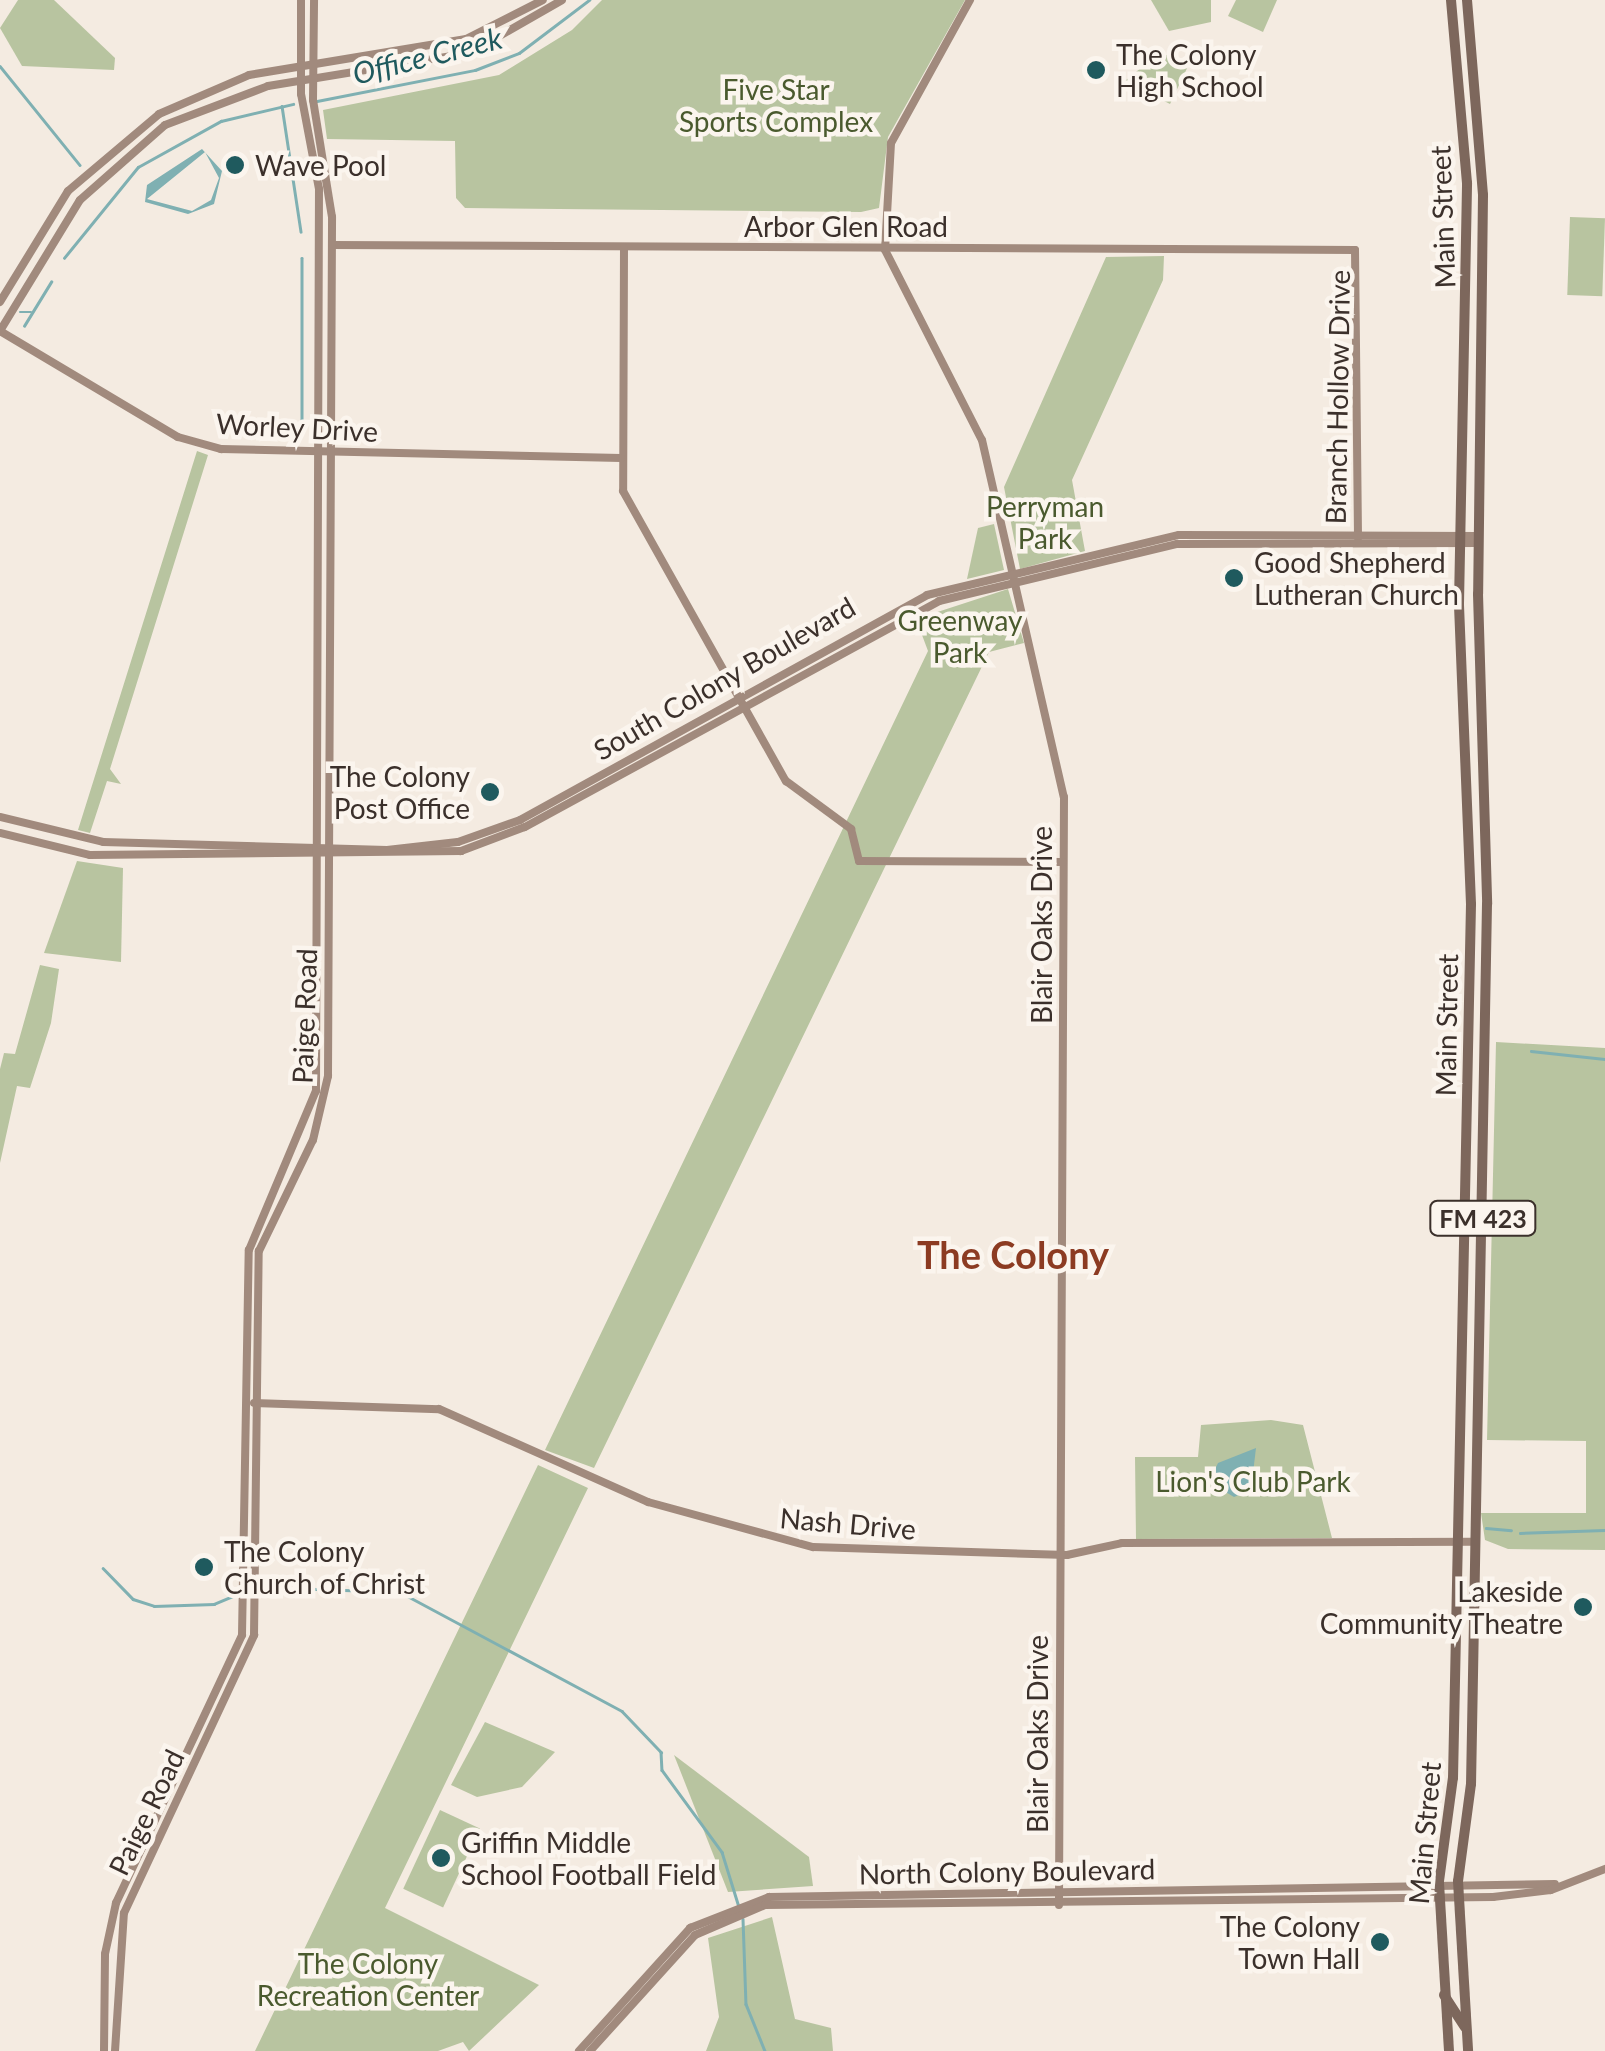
<!DOCTYPE html>
<style>
body{margin:0}
#map{position:relative;width:1605px;height:2051px;overflow:hidden;background:#f4ebe1;font-family:Lato,sans-serif}
div>[style]{position:absolute}
.green>*{inset:0;background:#b8c4a0;transform-origin:0 0}
.water>*{inset:0;background:#7fb0b2}
.stream>*{height:2.5px;margin:-1.25px;padding:0 1.25px;transform-origin:1.25px;border-radius:1.25px;background:#7fb0b2}
.secondary>*{height:8px;margin:-4px;padding:0 4px;transform-origin:4px;border-radius:4px;background:#a18a7d}
.primary>*{height:10px;margin:-5px;padding:0 5px;transform-origin:5px;border-radius:5px;background:#7d675c}
.dots>*{width:28px;height:28px;translate:-50% -50%;box-sizing:border-box;border:5px solid #fbf5ee;border-radius:50%}
span{translate:-50% -50%;white-space:nowrap;text-align:center;line-height:1.15;-webkit-text-stroke:9px #fbf5ee;paint-order:stroke}
.shield-label span{padding:2px 8px;background:#fbf5ee;border:2px solid;border-radius:8px;-webkit-text-stroke-width:0}
.shield-label{font-size:25px;color:#3b302b;font-weight:700}
.poi-label{font-size:28px;color:#3b302b}
.left{translate:0 -50%;text-align:left}
.right{translate:-100% -50%;text-align:right}
.park-label{font-size:28px;color:#4a5a2e}
.street-label{font-size:28px;color:#3b302b}
.water-label{font-size:30px;color:#1f5a5e;font-style:italic}
.district-label{font-size:38px;color:#8c3b22;font-weight:700}
</style>
<div id="map">
<div class="green">
<i style="clip-path:polygon(18px 0,54px 0,115px 58px,114px 70px,22px 66px,0 28px)"></i>
<i style="clip-path:polygon(602px 0,965px 0,888px 137px,879px 208px,861px 212px,465px 208px,456px 198px,455px 141px,327px 139px,323px 110px,499px 75px,572px 30px)"></i>
<i style="clip-path:polygon(1151px 0,1211px 0,1211px 22px,1169px 31px)"></i>
<i style="clip-path:polygon(1236px 0,1277px 0,1263px 32px,1228px 16px)"></i>
<i style="clip-path:polygon(1159px 53px,1190px 62px,1170px 104px,1125px 81px)"></i>
<i style="left:1570px;top:217px;width:35px;height:78px;rotate:2deg"></i>
<i style="clip-path:polygon(1164px 256px,1163px 280px,1072px 480px,1085px 551px,1020px 569px,1004px 487px,1106px 257px)"></i>
<i style="clip-path:polygon(197px 451px,208px 455px,110px 769px,121px 784px,107px 781px,90px 833px,78px 830px)"></i>
<i style="clip-path:polygon(994px 524px,1004px 570px,967px 579px,978px 528px)"></i>
<i style="clip-path:polygon(1008px 589px,1024px 643px,989px 652px,594px 1468px,545px 1450px,928px 651px,916px 619px)"></i>
<i style="clip-path:polygon(77px 861px,123px 868px,121px 962px,44px 953px)"></i>
<i style="clip-path:polygon(40px 965px,59px 969px,51px 1023px,30px 1088px,17px 1086px,0 1163px,0 1069px,4px 1053px,15px 1054px)"></i>
<i style="clip-path:polygon(1496px 1042px,1605px 1048px,1605px 1550px,1508px 1549px,1485px 1540px,1481px 1513px,1586px 1513px,1586px 1441px,1487px 1440px)"></i>
<i style="clip-path:polygon(1271px 1420px,1303px 1425px,1332px 1538px,1136px 1539px,1135px 1457px,1198px 1457px,1201px 1425px)"></i>
<i style="clip-path:polygon(538px 1465px,588px 1488px,385px 1908px,539px 1985px,469px 2051px,463px 2042px,438px 2051px,255px 2051px)"></i>
<i style="clip-path:polygon(485px 1722px,555px 1752px,522px 1787px,477px 1797px,451px 1785px)"></i>
<i style="clip-path:polygon(674px 1755px,809px 1857px,813px 1886px,728px 1892px)"></i>
<i style="left:440px;top:1810px;width:44px;height:87px;rotate:25deg"></i>
<i style="clip-path:polygon(772px 1917px,795px 2019px,831px 2028px,833px 2051px,706px 2051px,719px 2017px,708px 1938px)"></i>
</div>
<div class="water">
<i style="clip-path:polygon(evenodd,202px 149px,222px 171px,214px 204px,188px 214px,145px 202px,147px 185px,202px 149px,205px 152px,219px 178px,211px 200px,192px 211px,147px 199px,205px 152px)"></i>
<i style="clip-path:polygon(1256px 1448px,1251px 1490px,1234px 1497px,1209px 1482px,1218px 1463px)"></i>
</div>
<div class="stream">
<i style="left:0;top:66px;width:127px;rotate:51.1deg"></i>
<i style="left:317px;top:101px;width:161px;rotate:-11.1deg"></i>
<i style="left:475px;top:70px;width:47px;rotate:-21.1deg"></i>
<i style="left:519px;top:53px;width:88px;rotate:-37.1deg"></i>
<i style="left:282px;top:106px;width:127px;rotate:81.4deg"></i>
<i style="left:64px;top:258px;width:117px;rotate:-50.9deg"></i>
<i style="left:138px;top:167px;width:95px;rotate:-29deg"></i>
<i style="left:221px;top:121px;width:74px;rotate:-13.3deg"></i>
<i style="left:302px;top:258px;width:175px;rotate:90deg"></i>
<i style="left:20px;top:312px;width:11px"></i>
<i style="left:24px;top:326px;width:52px;rotate:-58.5deg"></i>
<i style="left:1531px;top:1051px;width:74px;rotate:6.2deg"></i>
<i style="left:1486px;top:1528px;width:25px;rotate:5deg"></i>
<i style="left:1520px;top:1533px;width:85px;rotate:-2deg"></i>
<i style="left:103px;top:1568px;width:43px;rotate:45.9deg"></i>
<i style="left:133px;top:1599px;width:22px;rotate:18deg"></i>
<i style="left:154px;top:1606px;width:60px;rotate:-1.9deg"></i>
<i style="left:214px;top:1604px;width:41px;rotate:-22.8deg"></i>
<i style="left:260px;top:1587px;width:140px;rotate:2deg"></i>
<i style="left:400px;top:1592px;width:252px;rotate:28.2deg"></i>
<i style="left:622px;top:1711px;width:57px;rotate:46.4deg"></i>
<i style="left:661px;top:1752px;width:18px;rotate:87deg"></i>
<i style="left:662px;top:1770px;width:102px;rotate:53.8deg"></i>
<i style="left:722px;top:1852px;width:58px;rotate:72.8deg"></i>
<i style="left:743px;top:1919px;width:85px;rotate:88deg"></i>
<i style="left:746px;top:2004px;width:51px;rotate:68deg"></i>
</div>
<div class="secondary">
<i style="left:970px;top:0;width:163px;rotate:118.9deg"></i>
<i style="left:891px;top:143px;width:107px;rotate:93.2deg"></i>
<i style="left:885px;top:250px;width:213px;rotate:63deg"></i>
<i style="left:982px;top:440px;width:366px;rotate:77.1deg"></i>
<i style="left:1064px;top:797px;width:1108px;rotate:90.26deg"></i>
<i style="left:332px;top:245px;width:1023px;rotate:0.28deg"></i>
<i style="left:1355px;top:250px;width:288px;rotate:89.4deg"></i>
<i style="left:624px;top:248px;width:243px;rotate:90.2deg"></i>
<i style="left:623px;top:491px;width:333px;rotate:60.7deg"></i>
<i style="left:786px;top:781px;width:81px;rotate:36.4deg"></i>
<i style="left:851px;top:829px;width:33px;rotate:76deg"></i>
<i style="left:859px;top:861px;width:204px;rotate:0.3deg"></i>
<i style="left:0;top:302px;width:130px;rotate:-58.5deg"></i>
<i style="left:68px;top:191px;width:119px;rotate:-40.2deg"></i>
<i style="left:159px;top:114px;width:98px;rotate:-23.4deg"></i>
<i style="left:249px;top:75px;width:220px;rotate:-9.4deg"></i>
<i style="left:466px;top:39px;width:86px;rotate:-26.9deg"></i>
<i style="left:0;top:331px;width:153px;rotate:-58.6deg"></i>
<i style="left:80px;top:200px;width:113px;rotate:-41.4deg"></i>
<i style="left:165px;top:125px;width:110px;rotate:-20.7deg"></i>
<i style="left:268px;top:86px;width:205px;rotate:-9.3deg"></i>
<i style="left:470px;top:53px;width:106px;rotate:-29.9deg"></i>
<i style="left:0;top:331px;width:207px;rotate:30.8deg"></i>
<i style="left:178px;top:437px;width:45px;rotate:15.6deg"></i>
<i style="left:221px;top:449px;width:400px;rotate:1.3deg"></i>
<i style="left:0;top:817px;width:106px;rotate:13.6deg"></i>
<i style="left:103px;top:842px;width:284px;rotate:1.6deg"></i>
<i style="left:387px;top:850px;width:71px;rotate:-6.4deg"></i>
<i style="left:458px;top:842px;width:66px;rotate:-19.5deg"></i>
<i style="left:520px;top:820px;width:465px;rotate:-28.9deg"></i>
<i style="left:927px;top:595px;width:259px;rotate:-13.4deg"></i>
<i style="left:1179px;top:535px;width:299px;rotate:0.2deg"></i>
<i style="left:0;top:833px;width:93px;rotate:13.7deg"></i>
<i style="left:90px;top:855px;width:371px;rotate:-0.6deg"></i>
<i style="left:461px;top:851px;width:68px;rotate:-20.6deg"></i>
<i style="left:525px;top:827px;width:472px;rotate:-28.6deg"></i>
<i style="left:939px;top:601px;width:245px;rotate:-13.5deg"></i>
<i style="left:1177px;top:544px;width:301px;rotate:-0.2deg"></i>
<i style="left:254px;top:1403px;width:185px;rotate:1.9deg"></i>
<i style="left:439px;top:1409px;width:229px;rotate:24deg"></i>
<i style="left:648px;top:1502px;width:171px;rotate:15.3deg"></i>
<i style="left:813px;top:1547px;width:254px;rotate:1.8deg"></i>
<i style="left:1067px;top:1555px;width:56px;rotate:-12.3deg"></i>
<i style="left:1122px;top:1543px;width:350px;rotate:-0.2deg"></i>
<i style="left:104px;top:2051px;width:97px;rotate:-89.4deg"></i>
<i style="left:105px;top:1954px;width:52px;rotate:-77.8deg"></i>
<i style="left:116px;top:1903px;width:296px;rotate:-64.8deg"></i>
<i style="left:242px;top:1635px;width:385px;rotate:-89deg"></i>
<i style="left:249px;top:1250px;width:173px;rotate:-67.2deg"></i>
<i style="left:316px;top:1091px;width:902px;rotate:-89.81deg"></i>
<i style="left:319px;top:189px;width:97px;rotate:-100.7deg"></i>
<i style="left:301px;top:94px;width:94px;rotate:-90deg"></i>
<i style="left:115px;top:2051px;width:138px;rotate:-86.3deg"></i>
<i style="left:124px;top:1913px;width:307px;rotate:-64.9deg"></i>
<i style="left:254px;top:1635px;width:384px;rotate:-89.3deg"></i>
<i style="left:259px;top:1251px;width:123px;rotate:-64.1deg"></i>
<i style="left:313px;top:1140px;width:66px;rotate:-76.8deg"></i>
<i style="left:328px;top:1076px;width:859px;rotate:-89.73deg"></i>
<i style="left:332px;top:217px;width:119px;rotate:-99.2deg"></i>
<i style="left:313px;top:100px;width:100px;rotate:-89.4deg"></i>
<i style="left:579px;top:2051px;width:166px;rotate:-47.9deg"></i>
<i style="left:690px;top:1928px;width:85px;rotate:-21.4deg"></i>
<i style="left:769px;top:1897px;width:786px;rotate:-0.95deg"></i>
<i style="left:590px;top:2051px;width:156px;rotate:-47.8deg"></i>
<i style="left:695px;top:1935px;width:76px;rotate:-23.2deg"></i>
<i style="left:765px;top:1905px;width:728px;rotate:-0.63deg"></i>
<i style="left:1493px;top:1897px;width:58px;rotate:-6.9deg"></i>
<i style="left:1551px;top:1890px;width:58px;rotate:-21.3deg"></i>
</div>
<div class="primary">
<i style="left:1467px;top:0;width:196px;rotate:85.3deg"></i>
<i style="left:1483px;top:195px;width:399px;rotate:90.7deg"></i>
<i style="left:1478px;top:594px;width:310px;rotate:88.3deg"></i>
<i style="left:1487px;top:904px;width:880px;rotate:91.04deg"></i>
<i style="left:1471px;top:1784px;width:98px;rotate:97.6deg"></i>
<i style="left:1458px;top:1881px;width:170px;rotate:86.6deg"></i>
<i style="left:1444px;top:1995px;width:38px;rotate:57deg"></i>
<i style="left:1449px;top:2051px;width:170px;rotate:-93.4deg"></i>
<i style="left:1439px;top:1881px;width:104px;rotate:-82.3deg"></i>
<i style="left:1453px;top:1778px;width:874px;rotate:-88.82deg"></i>
<i style="left:1471px;top:904px;width:301px;rotate:-92.3deg"></i>
<i style="left:1459px;top:603px;width:420px;rotate:-88.9deg"></i>
<i style="left:1467px;top:183px;width:184px;rotate:-95deg"></i>
</div>
<div class="dots">
<i style="left:1096px;top:70px;background:#1f5a5e"></i>
<i style="left:235px;top:165px;background:#1f5a5e"></i>
<i style="left:1234px;top:578px;background:#1f5a5e"></i>
<i style="left:490px;top:792px;background:#1f5a5e"></i>
<i style="left:204px;top:1567px;background:#1f5a5e"></i>
<i style="left:1583px;top:1607px;background:#1f5a5e"></i>
<i style="left:441px;top:1858px;background:#1f5a5e"></i>
<i style="left:1380px;top:1942px;background:#1f5a5e"></i>
</div>
<div class="shield-label">
<span style="left:1483px;top:1218px">FM 423</span>
</div>
<div class="poi-label">
<span class="left" style="left:1116px;top:70px">The Colony<br>High School</span>
<span class="left" style="left:255px;top:165px">Wave Pool</span>
<span class="left" style="left:1254px;top:578px">Good Shepherd<br>Lutheran Church</span>
<span class="right" style="left:470px;top:792px">The Colony<br>Post Office</span>
<span class="left" style="left:224px;top:1567px">The Colony<br>Church of Christ</span>
<span class="right" style="left:1563px;top:1607px">Lakeside<br>Community Theatre</span>
<span class="left" style="left:461px;top:1858px">Griffin Middle<br>School Football Field</span>
<span class="right" style="left:1360px;top:1942px">The Colony<br>Town Hall</span>
</div>
<div class="park-label">
<span style="left:776px;top:105px">Five Star<br>Sports Complex</span>
<span style="left:1045px;top:522px">Perryman<br>Park</span>
<span style="left:960px;top:636px">Greenway<br>Park</span>
<span style="left:1253px;top:1481px">Lion's Club Park</span>
<span style="left:368px;top:1979px">The Colony<br>Recreation Center</span>
</div>
<div class="street-label">
<span style="left:1442px;top:217px;rotate:-92deg">Main Street</span>
<span style="left:846px;top:226px">Arbor Glen Road</span>
<span style="left:1337px;top:397px;rotate:-89deg">Branch Hollow Drive</span>
<span style="left:297px;top:427px;rotate:3deg">Worley Drive</span>
<span style="left:724px;top:678px;rotate:-30deg">South Colony Boulevard</span>
<span style="left:1041px;top:925px;rotate:-90deg">Blair Oaks Drive</span>
<span style="left:304px;top:1016px;rotate:-88deg">Paige Road</span>
<span style="left:1446px;top:1025px;rotate:-89deg">Main Street</span>
<span style="left:848px;top:1523px;rotate:5deg">Nash Drive</span>
<span style="left:1037px;top:1734px;rotate:-90deg">Blair Oaks Drive</span>
<span style="left:146px;top:1812px;rotate:-64deg">Paige Road</span>
<span style="left:1424px;top:1833px;rotate:-85deg">Main Street</span>
<span style="left:1007px;top:1871px;rotate:-1deg">North Colony Boulevard</span>
</div>
<div class="water-label">
<span style="left:427px;top:55px;rotate:-14deg">Office Creek</span>
</div>
<div class="district-label">
<span style="left:1013px;top:1255px">The Colony</span>
</div>
</div>
